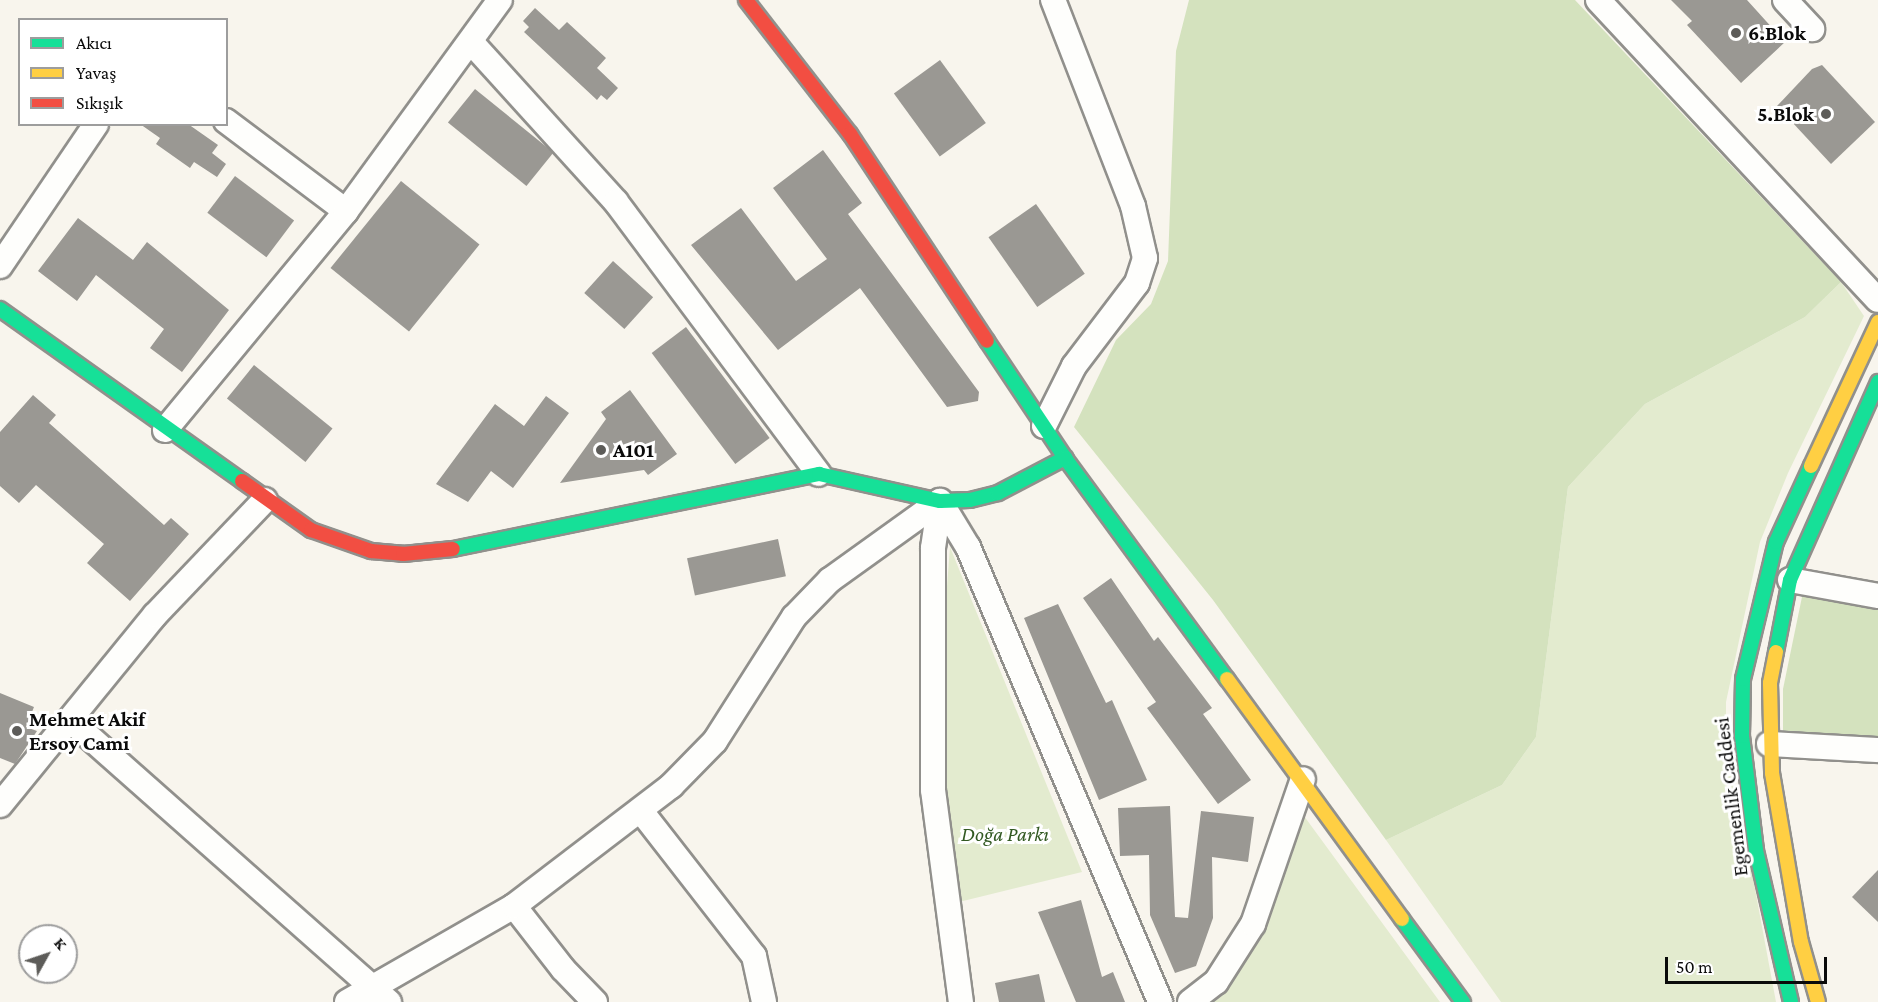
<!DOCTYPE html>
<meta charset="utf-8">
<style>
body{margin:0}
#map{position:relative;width:1878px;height:1002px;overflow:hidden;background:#f8f5ed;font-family:"Crimson Pro",serif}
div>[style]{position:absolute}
.green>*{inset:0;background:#e3ebcf}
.forest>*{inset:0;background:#d4e2be}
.building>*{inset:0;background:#9a9893;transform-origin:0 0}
.roads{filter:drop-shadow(2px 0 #91908c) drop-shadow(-2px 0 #91908c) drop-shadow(0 2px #91908c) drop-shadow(0 -2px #91908c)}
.street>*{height:24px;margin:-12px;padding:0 12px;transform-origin:12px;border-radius:12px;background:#fefefc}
.fast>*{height:14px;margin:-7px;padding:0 7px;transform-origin:7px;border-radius:7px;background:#16e098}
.slow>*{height:14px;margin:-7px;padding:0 7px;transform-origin:7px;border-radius:7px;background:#ffcf43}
.jam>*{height:14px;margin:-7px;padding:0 7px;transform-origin:7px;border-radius:7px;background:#f24e42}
.dots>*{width:16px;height:16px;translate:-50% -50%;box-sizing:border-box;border:3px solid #fff;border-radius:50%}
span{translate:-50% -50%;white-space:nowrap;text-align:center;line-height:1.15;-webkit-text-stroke:6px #fff;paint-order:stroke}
.poi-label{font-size:21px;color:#0a0a0a;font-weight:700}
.left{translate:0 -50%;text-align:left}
.right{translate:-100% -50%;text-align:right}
.street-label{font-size:21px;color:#0a0a0a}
.park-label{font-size:21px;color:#325922;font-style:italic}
.legend{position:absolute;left:18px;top:18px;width:210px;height:108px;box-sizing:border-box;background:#fff;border:2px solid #9d9d9d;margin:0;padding:8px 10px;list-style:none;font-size:18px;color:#0a0a0a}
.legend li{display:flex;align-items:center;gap:12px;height:30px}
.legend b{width:30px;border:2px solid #9d9d9d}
.north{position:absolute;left:18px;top:924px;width:60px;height:60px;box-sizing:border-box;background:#fff;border:2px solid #9d9d9d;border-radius:50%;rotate:50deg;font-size:16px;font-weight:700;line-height:24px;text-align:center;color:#0a0a0a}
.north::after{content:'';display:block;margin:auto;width:21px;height:27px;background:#5d5c59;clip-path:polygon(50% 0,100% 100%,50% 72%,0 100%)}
.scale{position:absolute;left:1665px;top:957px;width:162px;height:27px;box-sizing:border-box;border:3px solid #0a0a0a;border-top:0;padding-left:8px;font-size:18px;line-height:21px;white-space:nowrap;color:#0a0a0a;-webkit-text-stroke:4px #fff;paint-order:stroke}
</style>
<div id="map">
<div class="green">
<i style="clip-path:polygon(1841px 282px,1864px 316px,1788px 473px,1760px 542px,1726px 702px,1726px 733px,1776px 1002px,1501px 1002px,1386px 840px,1502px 785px,1536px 737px,1568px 487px,1645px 404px,1805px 317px)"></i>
<i style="clip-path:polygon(950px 547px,1082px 872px,959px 902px,949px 843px,941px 665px)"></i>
<i style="clip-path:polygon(1304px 816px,1440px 1002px,1210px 1002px,1259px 936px)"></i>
</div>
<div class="forest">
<i style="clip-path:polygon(1189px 0,1575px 0,1841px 282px,1805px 317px,1645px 404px,1568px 487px,1536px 737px,1502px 785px,1386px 840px,1213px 600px,1074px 427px,1116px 340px,1151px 304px,1168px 261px,1176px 51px)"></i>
<i style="clip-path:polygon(1803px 592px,1878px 607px,1878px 739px,1783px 733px,1783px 689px)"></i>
</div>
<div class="building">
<i style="clip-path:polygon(1671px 0,1747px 0,1785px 42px,1741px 83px,1687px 25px,1692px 21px)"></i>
<i style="clip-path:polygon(535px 8px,559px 30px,567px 22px,606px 58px,597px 68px,618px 88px,607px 100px,601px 95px,597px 100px,524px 32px,529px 27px,523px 21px)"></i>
<i style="left:940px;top:60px;width:78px;height:57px;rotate:54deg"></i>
<i style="clip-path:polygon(1822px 65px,1875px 122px,1831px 164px,1777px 106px,1812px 69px)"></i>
<i style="left:475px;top:89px;width:101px;height:43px;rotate:39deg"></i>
<i style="clip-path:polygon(140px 124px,188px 124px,218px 145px,212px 153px,226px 164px,217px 177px,194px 162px,190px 168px,156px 144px,160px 138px)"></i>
<i style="clip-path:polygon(823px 150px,862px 203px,848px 214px,979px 392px,978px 401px,947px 407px,860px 288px,778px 350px,691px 245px,741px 208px,796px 281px,827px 259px,773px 188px)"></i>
<i style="left:235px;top:176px;width:74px;height:46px;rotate:37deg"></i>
<i style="left:401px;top:181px;width:101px;height:112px;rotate:39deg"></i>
<i style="left:1036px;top:204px;width:85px;height:58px;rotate:55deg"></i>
<i style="clip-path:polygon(78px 218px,133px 260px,147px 242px,229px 310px,182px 372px,150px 348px,164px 329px,96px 275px,77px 301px,38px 271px)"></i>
<i style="left:613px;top:261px;width:54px;height:43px;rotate:42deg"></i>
<i style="left:686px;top:327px;width:139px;height:43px;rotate:53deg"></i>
<i style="left:254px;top:365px;width:101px;height:43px;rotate:39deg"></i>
<i style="clip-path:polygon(630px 390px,677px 454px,648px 475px,644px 470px,560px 483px,606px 419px,601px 412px)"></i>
<i style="clip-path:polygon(33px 395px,56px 415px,49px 423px,164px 525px,171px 518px,189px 534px,130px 601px,87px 563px,104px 544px,36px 485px,19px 503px,0 486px,0 432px)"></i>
<i style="clip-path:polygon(546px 396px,569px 413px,513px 488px,491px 471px,468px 502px,436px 484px,495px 404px,524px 426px)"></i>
<i style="left:778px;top:539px;width:38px;height:93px;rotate:78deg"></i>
<i style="clip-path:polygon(1111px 578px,1154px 641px,1158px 637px,1212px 708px,1203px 714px,1251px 780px,1218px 804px,1147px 708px,1156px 702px,1083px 598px)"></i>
<i style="clip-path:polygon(1058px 604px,1106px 703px,1112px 700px,1147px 780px,1099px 800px,1024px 618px)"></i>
<i style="clip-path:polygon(0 693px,34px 707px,26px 727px,37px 731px,15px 764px,0 758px)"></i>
<i style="clip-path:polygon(1170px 806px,1175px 917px,1188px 918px,1201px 811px,1254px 817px,1248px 862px,1212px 857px,1213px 918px,1196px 966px,1175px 973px,1150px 915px,1149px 855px,1120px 856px,1118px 808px)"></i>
<i style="clip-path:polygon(1878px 870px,1878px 922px,1852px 897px)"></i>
<i style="clip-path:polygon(1081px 900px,1102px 977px,1113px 972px,1125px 1002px,1076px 1002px,1038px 912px)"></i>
<i style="clip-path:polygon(1039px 974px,1045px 1002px,999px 1002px,995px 983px)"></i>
</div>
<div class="roads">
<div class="street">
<i style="left:1598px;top:0;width:410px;rotate:47deg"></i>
<i style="left:1785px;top:0;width:40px;rotate:47deg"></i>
<i style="left:471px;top:42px;width:216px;rotate:47.8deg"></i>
<i style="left:616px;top:202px;width:339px;rotate:53.3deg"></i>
<i style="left:226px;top:121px;width:150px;rotate:36.9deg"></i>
<i style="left:0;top:266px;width:171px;rotate:-55.9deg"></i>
<i style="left:1044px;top:426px;width:67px;rotate:-63.4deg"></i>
<i style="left:1074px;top:366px;width:104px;rotate:-52.8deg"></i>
<i style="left:1137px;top:283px;width:26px;rotate:-72deg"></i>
<i style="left:1145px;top:258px;width:53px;rotate:-103deg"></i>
<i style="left:1133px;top:206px;width:221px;rotate:-111.2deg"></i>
<i style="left:165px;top:430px;width:284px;rotate:-50.4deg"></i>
<i style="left:346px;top:211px;width:261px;rotate:-53.9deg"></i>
<i style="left:940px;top:501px;width:54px;rotate:58.7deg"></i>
<i style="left:968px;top:547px;width:494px;rotate:67.1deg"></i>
<i style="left:940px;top:501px;width:48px;rotate:98.5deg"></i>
<i style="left:933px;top:548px;width:242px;rotate:90deg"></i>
<i style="left:933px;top:790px;width:214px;rotate:82.5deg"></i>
<i style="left:1790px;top:580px;width:89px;rotate:10.3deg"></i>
<i style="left:70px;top:720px;width:426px;rotate:41.5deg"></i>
<i style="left:1769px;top:744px;width:109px;rotate:3.2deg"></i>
<i style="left:0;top:805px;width:245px;rotate:-50.8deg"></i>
<i style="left:155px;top:615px;width:159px;rotate:-46.3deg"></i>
<i style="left:641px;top:811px;width:184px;rotate:52.1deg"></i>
<i style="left:754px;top:956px;width:47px;rotate:77.7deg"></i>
<i style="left:514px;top:906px;width:80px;rotate:52.1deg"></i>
<i style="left:563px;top:969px;width:46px;rotate:45.9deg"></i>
<i style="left:347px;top:1002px;width:193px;rotate:-29.9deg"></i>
<i style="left:514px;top:906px;width:198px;rotate:-37.4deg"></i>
<i style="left:671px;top:786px;width:63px;rotate:-45.6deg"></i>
<i style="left:715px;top:741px;width:147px;rotate:-57.5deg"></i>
<i style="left:794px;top:617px;width:52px;rotate:-45.8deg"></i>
<i style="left:830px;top:580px;width:135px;rotate:-35.7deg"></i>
<i style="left:1190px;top:1002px;width:33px;rotate:-38deg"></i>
<i style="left:1216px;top:982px;width:69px;rotate:-57.5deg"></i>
<i style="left:1253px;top:924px;width:153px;rotate:-71deg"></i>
</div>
<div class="fast">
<i style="left:0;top:309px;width:297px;rotate:35.4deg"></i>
<i style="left:987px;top:341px;width:141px;rotate:56.3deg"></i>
<i style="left:1065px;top:458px;width:274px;rotate:53.8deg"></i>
<i style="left:453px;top:549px;width:374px;rotate:-11.6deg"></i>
<i style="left:819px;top:474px;width:124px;rotate:12.6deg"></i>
<i style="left:940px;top:501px;width:30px;rotate:-2deg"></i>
<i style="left:970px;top:500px;width:29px;rotate:-14deg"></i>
<i style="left:998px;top:493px;width:76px;rotate:-27.6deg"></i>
<i style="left:1776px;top:652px;width:73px;rotate:-79deg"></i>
<i style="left:1790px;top:580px;width:217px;rotate:-66deg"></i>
<i style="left:1402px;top:919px;width:103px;rotate:53.7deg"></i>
<i style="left:1791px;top:1002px;width:156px;rotate:-103deg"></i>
<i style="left:1756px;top:850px;width:115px;rotate:-97deg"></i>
<i style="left:1742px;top:736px;width:57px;rotate:-89deg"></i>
<i style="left:1743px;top:679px;width:141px;rotate:-76.5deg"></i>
<i style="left:1776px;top:542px;width:84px;rotate:-65.3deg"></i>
</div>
<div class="slow">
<i style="left:1811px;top:466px;width:159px;rotate:-65deg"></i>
<i style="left:1776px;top:652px;width:32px;rotate:101deg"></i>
<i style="left:1770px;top:683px;width:90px;rotate:88.7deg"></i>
<i style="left:1772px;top:773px;width:171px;rotate:80.3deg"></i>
<i style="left:1801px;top:942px;width:62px;rotate:74.2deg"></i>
<i style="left:1227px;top:679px;width:297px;rotate:53.9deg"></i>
</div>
<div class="jam">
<i style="left:746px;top:0;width:170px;rotate:52.2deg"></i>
<i style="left:850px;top:134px;width:248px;rotate:56.5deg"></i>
<i style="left:242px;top:481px;width:85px;rotate:35.4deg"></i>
<i style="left:311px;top:530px;width:64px;rotate:19.3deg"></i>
<i style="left:371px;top:551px;width:32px;rotate:5deg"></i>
<i style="left:403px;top:554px;width:50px;rotate:-5.7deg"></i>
</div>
</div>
<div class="dots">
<i style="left:1736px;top:33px;background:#5d5c59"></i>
<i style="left:1826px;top:114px;background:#5d5c59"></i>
<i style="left:601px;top:450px;background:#5d5c59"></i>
<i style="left:17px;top:731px;background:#5d5c59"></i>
</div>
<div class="poi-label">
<span class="left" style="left:1748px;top:33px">6.Blok</span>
<span class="right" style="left:1814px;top:114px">5.Blok</span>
<span class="left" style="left:613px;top:450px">A101</span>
<span class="left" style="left:29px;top:731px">Mehmet Akif<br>Ersoy Cami</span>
</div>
<div class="street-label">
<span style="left:1731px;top:797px;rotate:-97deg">Egemenlik Caddesi</span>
</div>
<div class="park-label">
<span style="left:1005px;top:834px">Doğa Parkı</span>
</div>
<ul class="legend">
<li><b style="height:8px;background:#16e098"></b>Akıcı</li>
<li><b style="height:8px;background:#ffcf43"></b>Yavaş</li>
<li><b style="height:8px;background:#f24e42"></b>Sıkışık</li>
</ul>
<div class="north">K</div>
<div class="scale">50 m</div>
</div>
